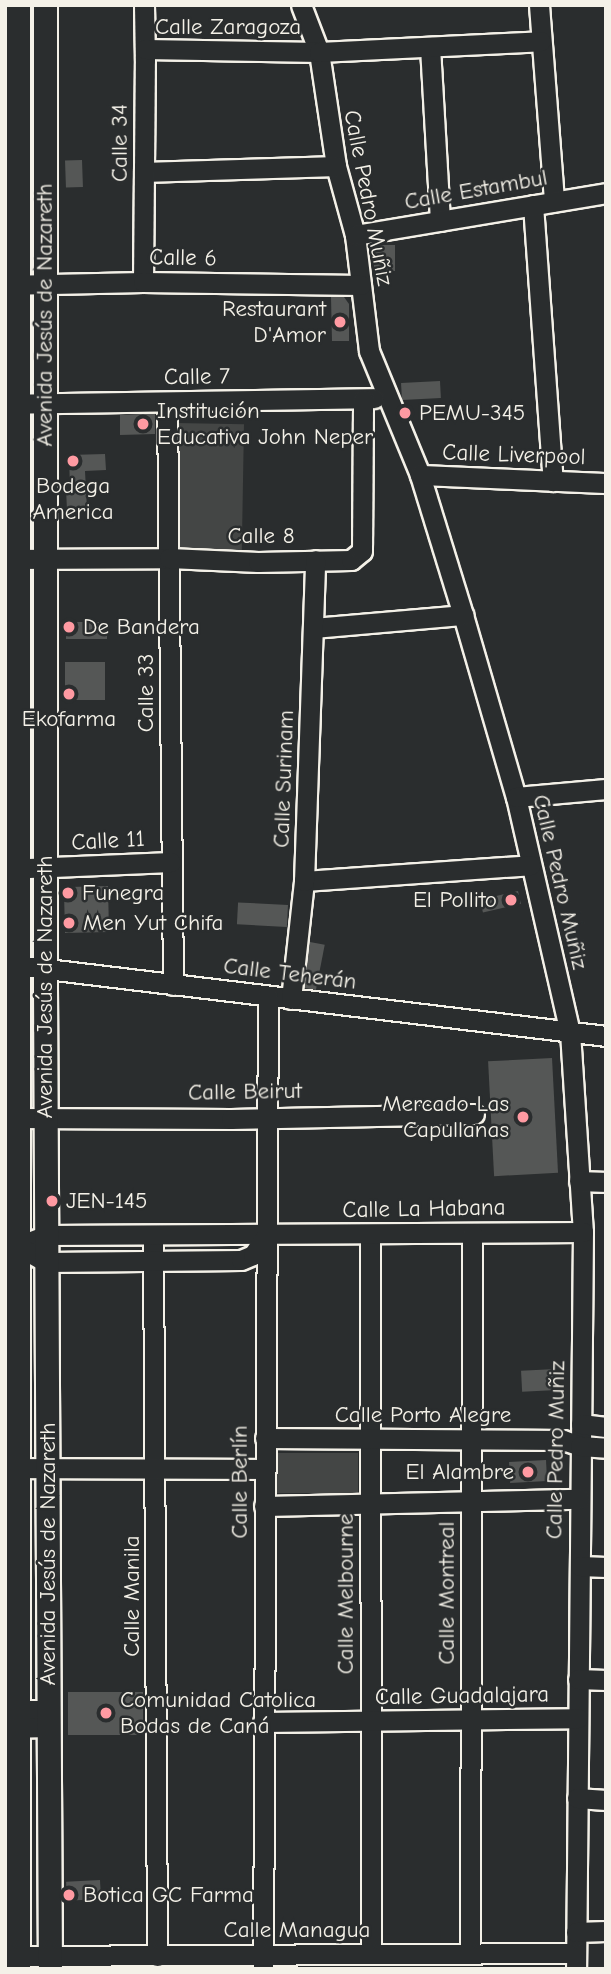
<!DOCTYPE html>
<meta charset="utf-8">
<style>
body{margin:0}
#map{position:relative;width:611px;height:1974px;overflow:hidden;background:#2a2d2e;font-family:"Comic Neue",sans-serif}
div>[style]{position:absolute}
.green>*{inset:0;background:#444645;transform-origin:0 0}
.building>*{inset:0;background:#555756;transform-origin:0 0}
.roads{filter:drop-shadow(2px 0 #f4f1e8) drop-shadow(-2px 0 #f4f1e8) drop-shadow(0 2px #f4f1e8) drop-shadow(0 -2px #f4f1e8)}
.minor>*{height:19px;margin:-9.5px;padding:0 9.5px;transform-origin:9.5px;border-radius:9.5px;background:#2a2d2e}
.major>*{height:23px;margin:-11.5px;padding:0 11.5px;transform-origin:11.5px;border-radius:11.5px;background:#2a2d2e}
.dots>*{width:19px;height:19px;translate:-50% -50%;box-sizing:border-box;border:4px solid #2a2d2e;border-radius:50%}
span{translate:-50% -50%;white-space:nowrap;text-align:center;line-height:1.15;-webkit-text-stroke:5px #2a2d2e;paint-order:stroke}
.street-label{font-size:23px;color:#f4f1e8}
.poi-label{font-size:23px;color:#f4f1e8}
.right{translate:-100% -50%;text-align:right}
.left{translate:0 -50%;text-align:left}
.frame{position:absolute;inset:0;border:7px solid #f4f1e8;pointer-events:none}
</style>
<div id="map">
<div class="green">
<i style="left:176px;top:423px;width:68px;height:136px;rotate:1deg"></i>
<i style="left:358px;top:1453px;width:40px;height:86px;rotate:90deg"></i>
</div>
<div class="building">
<i style="left:82px;top:160px;width:27px;height:17px;rotate:88deg"></i>
<i style="left:374px;top:245px;width:21px;height:26px"></i>
<i style="clip-path:polygon(331px 297px,344px 297px,349px 304px,349px 341px,332px 341px)"></i>
<i style="left:440px;top:381px;width:17px;height:39px;rotate:87deg"></i>
<i style="clip-path:polygon(140px 414px,155px 414px,155px 434px,120px 435px,120px 415px)"></i>
<i style="clip-path:polygon(105px 454px,106px 470px,85px 471px,87px 509px,67px 510px,66px 489px,70px 489px,69px 455px)"></i>
<i style="left:107px;top:622px;width:17px;height:41px;rotate:90deg"></i>
<i style="left:105px;top:662px;width:38px;height:40px;rotate:90deg"></i>
<i style="clip-path:polygon(108px 886px,109px 932px,65px 933px,64px 892px,69px 887px)"></i>
<i style="left:518px;top:891px;width:13px;height:39px;rotate:77deg"></i>
<i style="left:288px;top:905px;width:22px;height:50px;rotate:93deg"></i>
<i style="left:310px;top:942px;width:15px;height:46px;rotate:11deg"></i>
<i style="left:552px;top:1058px;width:115px;height:64px;rotate:87deg"></i>
<i style="left:556px;top:1369px;width:21px;height:35px;rotate:87deg"></i>
<i style="left:546px;top:1460px;width:21px;height:37px;rotate:87deg"></i>
<i style="left:68px;top:1692px;width:75px;height:43px"></i>
<i style="left:100px;top:1880px;width:19px;height:34px;rotate:87deg"></i>
</div>
<div class="roads">
<div class="minor">
<i style="left:144px;top:5px;width:55px;rotate:89deg"></i>
<i style="left:301px;top:5px;width:50px;rotate:69deg"></i>
<i style="left:319px;top:52px;width:115px;rotate:81.5deg"></i>
<i style="left:336px;top:166px;width:72px;rotate:74.6deg"></i>
<i style="left:355px;top:235px;width:117px;rotate:83.1deg"></i>
<i style="left:369px;top:351px;width:134px;rotate:67.6deg"></i>
<i style="left:420px;top:475px;width:146px;rotate:72.9deg"></i>
<i style="left:463px;top:615px;width:190px;rotate:73.8deg"></i>
<i style="left:516px;top:797px;width:241px;rotate:77.1deg"></i>
<i style="left:570px;top:1032px;width:200px;rotate:86.3deg"></i>
<i style="left:583px;top:1232px;width:737px;rotate:90.54deg"></i>
<i style="left:539px;top:5px;width:197px;rotate:85.6deg"></i>
<i style="left:430px;top:47px;width:174px;rotate:86.7deg"></i>
<i style="left:144px;top:172px;width:192px;rotate:-1.8deg"></i>
<i style="left:533px;top:205px;width:277px;rotate:85.9deg"></i>
<i style="left:355px;top:235px;width:254px;rotate:-9.5deg"></i>
<i style="left:143px;top:282px;width:233px;rotate:-89.5deg"></i>
<i style="left:145px;top:49px;width:174px;rotate:1deg"></i>
<i style="left:319px;top:52px;width:222px;rotate:-2.8deg"></i>
<i style="left:5px;top:285px;width:138px;rotate:-1.2deg"></i>
<i style="left:143px;top:282px;width:218px;rotate:0.8deg"></i>
<i style="left:167px;top:402px;width:583px;rotate:89.41deg"></i>
<i style="left:5px;top:404px;width:369px;rotate:-0.9deg"></i>
<i style="left:420px;top:475px;width:186px;rotate:2.5deg"></i>
<i style="left:5px;top:559px;width:164px;rotate:-0.3deg"></i>
<i style="left:169px;top:558px;width:89px;rotate:2.6deg"></i>
<i style="left:258px;top:562px;width:93px;rotate:-1.2deg"></i>
<i style="left:351px;top:560px;width:14px;rotate:-39deg"></i>
<i style="left:362px;top:551px;width:152px;rotate:-89.6deg"></i>
<i style="left:314px;top:628px;width:150px;rotate:-5deg"></i>
<i style="left:516px;top:797px;width:90px;rotate:-5.1deg"></i>
<i style="left:5px;top:869px;width:166px;rotate:-2.4deg"></i>
<i style="left:304px;top:881px;width:227px;rotate:-4deg"></i>
<i style="left:5px;top:964px;width:605px;rotate:6.83deg"></i>
<i style="left:291px;top:999px;width:119px;rotate:-83.7deg"></i>
<i style="left:304px;top:881px;width:321px;rotate:-88deg"></i>
<i style="left:18px;top:1118px;width:213px;rotate:0.3deg"></i>
<i style="left:231px;top:1119px;width:243px;rotate:-1.2deg"></i>
<i style="left:579px;top:1181px;width:27px;rotate:2deg"></i>
<i style="left:370px;top:1235px;width:719px;rotate:89.92deg"></i>
<i style="left:153px;top:1236px;width:720px;rotate:89.68deg"></i>
<i style="left:5px;top:1246px;width:13px"></i>
<i style="left:18px;top:1246px;width:30px;rotate:-21deg"></i>
<i style="left:46px;top:1235px;width:537px;rotate:-0.32deg"></i>
<i style="left:18px;top:1246px;width:32px;rotate:30deg"></i>
<i style="left:46px;top:1262px;width:195px;rotate:-0.6deg"></i>
<i style="left:241px;top:1260px;width:13px;rotate:-23deg"></i>
<i style="left:253px;top:1255px;width:23px;rotate:-56deg"></i>
<i style="left:581px;top:1424px;width:25px;rotate:7deg"></i>
<i style="left:265px;top:1438px;width:298px;rotate:0.4deg"></i>
<i style="left:563px;top:1440px;width:18px;rotate:19deg"></i>
<i style="left:580px;top:1446px;width:26px;rotate:4deg"></i>
<i style="left:5px;top:1468px;width:259px;rotate:0.2deg"></i>
<i style="left:264px;top:1506px;width:316px;rotate:-1.3deg"></i>
<i style="left:580px;top:1566px;width:26px;rotate:2deg"></i>
<i style="left:578px;top:1679px;width:28px;rotate:2deg"></i>
<i style="left:5px;top:1710px;width:44px"></i>
<i style="left:263px;top:1722px;width:315px;rotate:-0.7deg"></i>
<i style="left:5px;top:1728px;width:44px;rotate:-1.3deg"></i>
<i style="left:577px;top:1798px;width:29px;rotate:4deg"></i>
<i style="left:576px;top:1932px;width:30px;rotate:-2deg"></i>
<i style="left:470px;top:1954px;width:721px;rotate:-89.84deg"></i>
<i style="left:19px;top:1956px;width:557px;rotate:-0.31deg"></i>
<i style="left:263px;top:1969px;width:973px;rotate:-89.71deg"></i>
</div>
<div class="major">
<i style="left:45px;top:5px;width:982px;rotate:90deg"></i>
<i style="left:45px;top:987px;width:982px;rotate:89.71deg"></i>
<i style="left:18px;top:1969px;width:1964px;rotate:-90deg"></i>
</div>
</div>
<div class="dots">
<i style="left:340px;top:322px;background:#ff9aa2"></i>
<i style="left:405px;top:413px;background:#ff9aa2"></i>
<i style="left:143px;top:424px;background:#ff9aa2"></i>
<i style="left:73px;top:461px;background:#ff9aa2"></i>
<i style="left:69px;top:627px;background:#ff9aa2"></i>
<i style="left:69px;top:694px;background:#ff9aa2"></i>
<i style="left:68px;top:893px;background:#ff9aa2"></i>
<i style="left:511px;top:900px;background:#ff9aa2"></i>
<i style="left:69px;top:923px;background:#ff9aa2"></i>
<i style="left:523px;top:1117px;background:#ff9aa2"></i>
<i style="left:52px;top:1201px;background:#ff9aa2"></i>
<i style="left:528px;top:1472px;background:#ff9aa2"></i>
<i style="left:106px;top:1713px;background:#ff9aa2"></i>
<i style="left:69px;top:1895px;background:#ff9aa2"></i>
</div>
<div class="street-label">
<span style="left:228px;top:27px">Calle Zaragoza</span>
<span style="left:120px;top:143px;rotate:-90deg">Calle 34</span>
<span style="left:476px;top:190px;rotate:-10deg">Calle Estambul</span>
<span style="left:368px;top:198px;rotate:79deg">Calle Pedro Muñiz</span>
<span style="left:183px;top:258px;rotate:1deg">Calle 6</span>
<span style="left:45px;top:315px;rotate:-90deg">Avenida Jesús de Nazareth</span>
<span style="left:197px;top:377px;rotate:-1deg">Calle 7</span>
<span style="left:514px;top:455px;rotate:2deg">Calle Liverpool</span>
<span style="left:261px;top:536px">Calle 8</span>
<span style="left:146px;top:693px;rotate:-90deg">Calle 33</span>
<span style="left:284px;top:779px;rotate:-88deg">Calle Surinam</span>
<span style="left:108px;top:841px;rotate:-3deg">Calle 11</span>
<span style="left:560px;top:882px;rotate:77deg">Calle Pedro Muñiz</span>
<span style="left:290px;top:974px;rotate:7deg">Calle Teherán</span>
<span style="left:45px;top:987px;rotate:-90deg">Avenida Jesús de Nazareth</span>
<span style="left:245px;top:1092px;rotate:-1deg">Calle Beirut</span>
<span style="left:424px;top:1209px;rotate:-1deg">Calle La Habana</span>
<span style="left:423px;top:1415px">Calle Porto Alegre</span>
<span style="left:556px;top:1450px;rotate:-89deg">Calle Pedro Muñiz</span>
<span style="left:240px;top:1482px;rotate:-90deg">Calle Berlín</span>
<span style="left:48px;top:1554px;rotate:-90deg">Avenida Jesús de Nazareth</span>
<span style="left:447px;top:1593px;rotate:-90deg">Calle Montreal</span>
<span style="left:346px;top:1594px;rotate:-90deg">Calle Melbourne</span>
<span style="left:132px;top:1596px;rotate:-90deg">Calle Manila</span>
<span style="left:462px;top:1696px;rotate:-1deg">Calle Guadalajara</span>
<span style="left:297px;top:1930px">Calle Managua</span>
</div>
<div class="poi-label">
<span class="right" style="left:326px;top:322px">Restaurant<br>D'Amor</span>
<span class="left" style="left:157px;top:424px">Institución<br>Educativa John Neper</span>
<span class="left" style="left:419px;top:413px">PEMU-345</span>
<span style="left:73px;top:499px">Bodega<br>America</span>
<span class="left" style="left:83px;top:627px">De Bandera</span>
<span style="left:69px;top:719px">Ekofarma</span>
<span class="left" style="left:82px;top:893px">Funegra</span>
<span class="right" style="left:497px;top:900px">El Pollito</span>
<span class="left" style="left:83px;top:923px">Men Yut Chifa</span>
<span class="right" style="left:509px;top:1117px">Mercado Las<br>Capullanas</span>
<span class="left" style="left:66px;top:1201px">JEN-145</span>
<span class="right" style="left:514px;top:1472px">El Alambre</span>
<span class="left" style="left:120px;top:1713px">Comunidad Catolica<br>Bodas de Caná</span>
<span class="left" style="left:83px;top:1895px">Botica GC Farma</span>
</div>
<div class="frame"></div>
</div>
